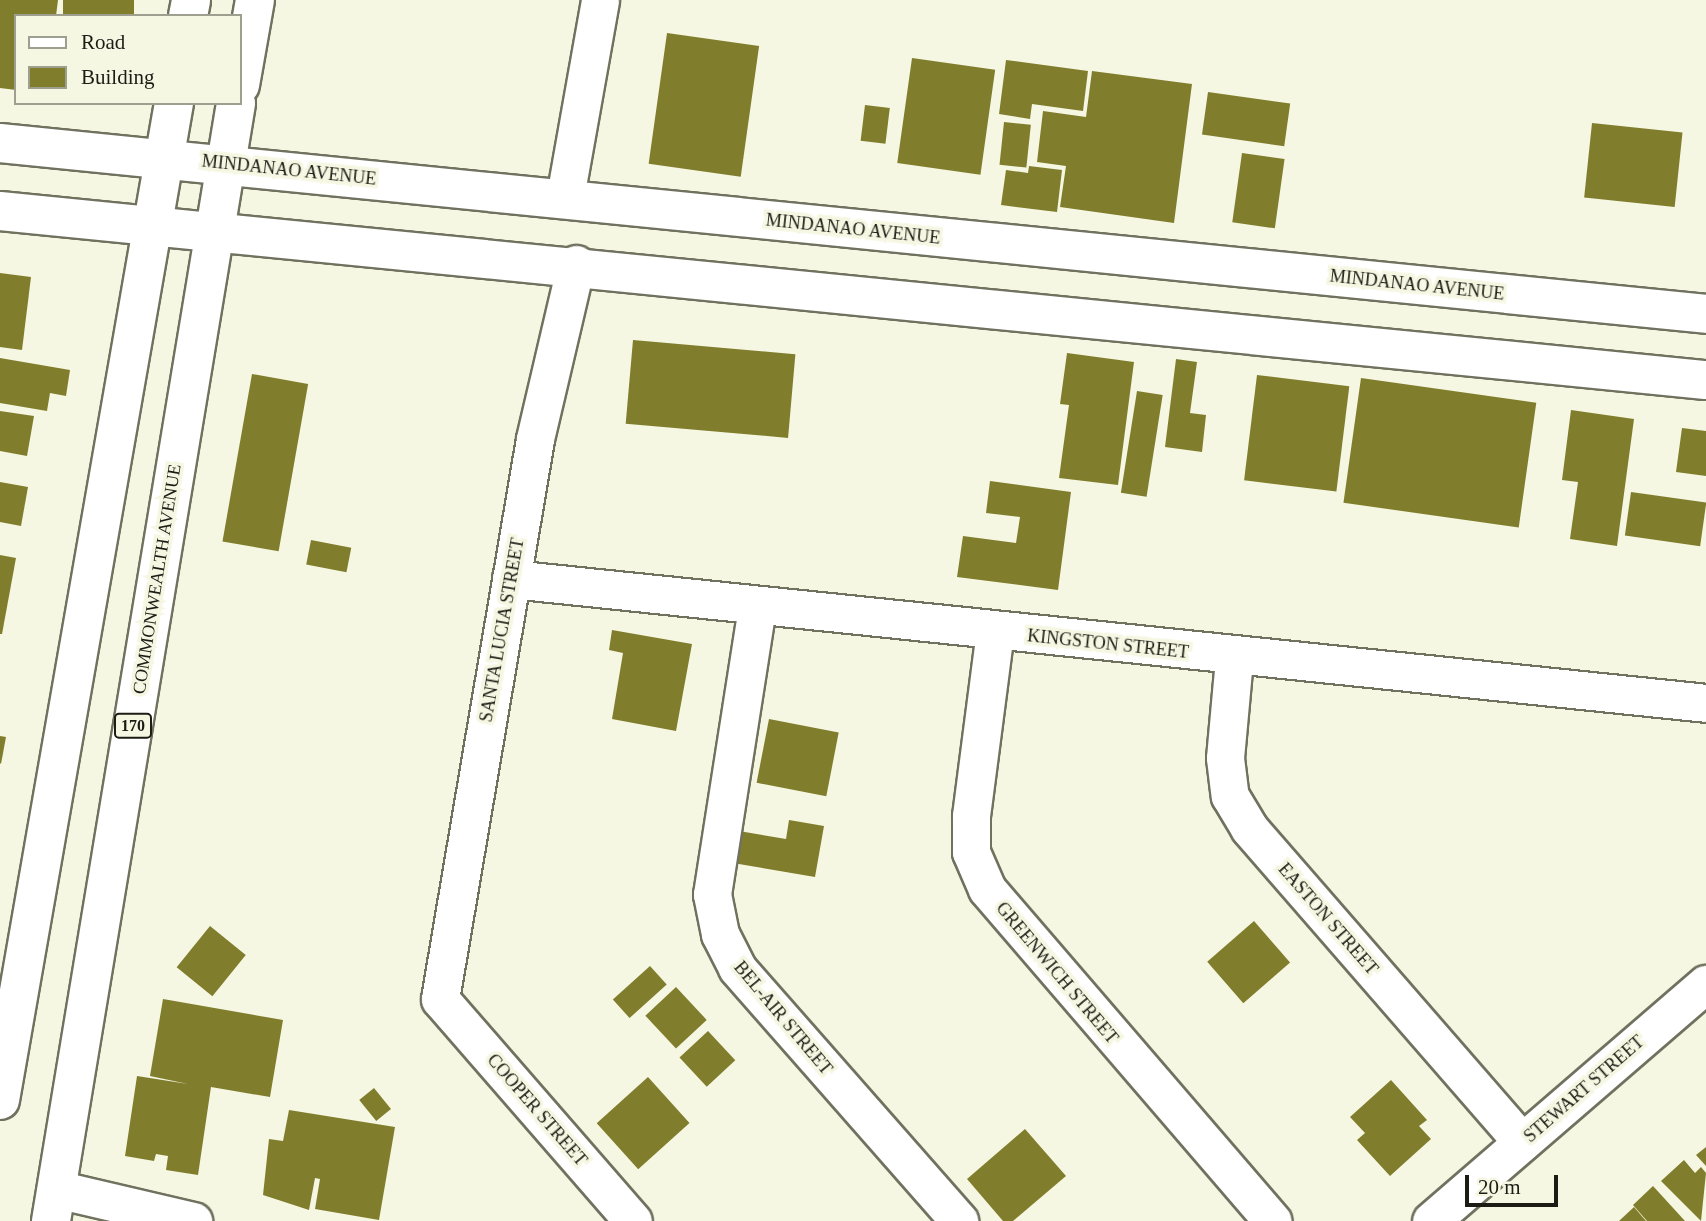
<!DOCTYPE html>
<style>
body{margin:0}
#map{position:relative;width:1706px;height:1221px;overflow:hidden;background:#f6f7e2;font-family:"Times New Roman",serif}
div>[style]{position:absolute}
.building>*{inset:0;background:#807e2d;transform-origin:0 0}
.roads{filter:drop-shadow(2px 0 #70715f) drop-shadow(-2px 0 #70715f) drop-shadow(0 2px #70715f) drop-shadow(0 -2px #70715f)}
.street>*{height:37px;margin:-18.5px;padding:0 18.5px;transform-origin:18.5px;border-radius:18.5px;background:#fff}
.secondary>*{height:38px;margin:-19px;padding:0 19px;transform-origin:19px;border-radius:19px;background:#fff}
.primary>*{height:38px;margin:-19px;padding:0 19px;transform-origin:19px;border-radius:19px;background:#fff}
span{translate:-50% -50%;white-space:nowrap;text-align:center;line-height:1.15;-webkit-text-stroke:7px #f6f7e2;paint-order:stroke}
.shield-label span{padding:2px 5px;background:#f6f7e2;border:2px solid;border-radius:5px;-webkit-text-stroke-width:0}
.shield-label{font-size:16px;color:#1c1c15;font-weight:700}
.street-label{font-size:18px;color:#1c1c15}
.legend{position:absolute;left:14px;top:14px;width:228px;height:91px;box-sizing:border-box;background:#f6f7e2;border:2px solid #9f9f90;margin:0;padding:9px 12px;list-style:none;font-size:21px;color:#1c1c15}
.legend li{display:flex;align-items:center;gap:14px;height:35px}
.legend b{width:35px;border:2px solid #9f9f90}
.scale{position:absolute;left:1465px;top:1175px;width:93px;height:32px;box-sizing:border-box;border:4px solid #1c1c15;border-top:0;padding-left:9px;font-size:21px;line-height:24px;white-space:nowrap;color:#1c1c15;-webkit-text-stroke:5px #f6f7e2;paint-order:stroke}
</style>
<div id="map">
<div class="building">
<i style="clip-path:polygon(0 0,58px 0,56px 16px,16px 16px,16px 90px,0 88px)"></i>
<i style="left:63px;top:0;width:71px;height:16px"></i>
<i style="left:667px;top:33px;width:93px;height:132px;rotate:8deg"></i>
<i style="left:912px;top:58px;width:84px;height:106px;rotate:8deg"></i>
<i style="clip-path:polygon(1006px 60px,1088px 71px,1083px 111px,1032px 104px,1030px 119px,999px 114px)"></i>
<i style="clip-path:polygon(1092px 71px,1192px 84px,1174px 223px,1060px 207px,1066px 166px,1037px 162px,1043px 111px,1086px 117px)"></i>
<i style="left:1208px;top:92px;width:83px;height:43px;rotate:8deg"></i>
<i style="left:865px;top:105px;width:25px;height:36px;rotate:7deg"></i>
<i style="left:1004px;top:122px;width:27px;height:43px;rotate:6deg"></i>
<i style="left:1592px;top:123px;width:91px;height:75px;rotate:6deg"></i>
<i style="left:1242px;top:153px;width:43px;height:70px;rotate:8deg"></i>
<i style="clip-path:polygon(1029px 166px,1062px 170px,1057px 212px,1001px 205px,1006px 170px,1028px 173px)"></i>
<i style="clip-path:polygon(0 273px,31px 277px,22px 350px,0 347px)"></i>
<i style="left:633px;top:340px;width:163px;height:84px;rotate:5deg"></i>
<i style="clip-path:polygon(1067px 353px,1134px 362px,1118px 485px,1059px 478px,1069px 405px,1060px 404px)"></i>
<i style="clip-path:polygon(0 358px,70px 370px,66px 396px,50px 393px,47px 411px,0 403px)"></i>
<i style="clip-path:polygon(1176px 359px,1197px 362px,1190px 413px,1206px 415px,1202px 452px,1165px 447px)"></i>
<i style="left:252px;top:374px;width:57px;height:170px;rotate:10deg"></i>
<i style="left:1257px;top:375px;width:93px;height:106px;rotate:7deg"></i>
<i style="left:1361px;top:378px;width:177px;height:126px;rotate:8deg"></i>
<i style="left:1137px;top:391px;width:26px;height:103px;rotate:9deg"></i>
<i style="clip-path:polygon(1571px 410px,1634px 419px,1617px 546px,1570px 539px,1578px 482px,1562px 480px)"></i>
<i style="clip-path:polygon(0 411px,34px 416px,27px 456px,0 451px)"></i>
<i style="clip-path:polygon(1682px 428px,1706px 431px,1706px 476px,1676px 472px)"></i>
<i style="clip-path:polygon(990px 481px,1071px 492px,1058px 590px,957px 577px,963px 536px,1016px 543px,1020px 517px,986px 513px)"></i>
<i style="clip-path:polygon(0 482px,28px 487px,21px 526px,0 522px)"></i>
<i style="left:1631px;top:492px;width:76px;height:44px;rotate:8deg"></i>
<i style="left:311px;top:540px;width:41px;height:25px;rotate:11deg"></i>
<i style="clip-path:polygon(0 555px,16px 558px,2px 634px,0 634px)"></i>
<i style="clip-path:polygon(612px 630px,692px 644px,676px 731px,612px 719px,623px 653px,609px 650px)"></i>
<i style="left:769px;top:719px;width:71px;height:65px;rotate:11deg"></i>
<i style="clip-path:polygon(0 736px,6px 737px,1px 764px,0 763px)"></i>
<i style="clip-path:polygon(789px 820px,824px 826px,815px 877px,733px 863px,739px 831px,786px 839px)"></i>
<i style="left:1254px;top:921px;width:55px;height:62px;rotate:49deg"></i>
<i style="left:210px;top:926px;width:46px;height:53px;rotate:39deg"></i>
<i style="left:650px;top:966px;width:25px;height:50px;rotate:48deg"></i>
<i style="left:676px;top:987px;width:45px;height:42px;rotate:47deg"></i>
<i style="clip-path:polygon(163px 999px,283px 1020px,270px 1097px,211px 1087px,198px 1175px,166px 1170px,168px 1156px,156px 1154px,154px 1161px,125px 1156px,137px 1076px,188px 1084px,150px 1076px)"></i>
<i style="left:708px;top:1031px;width:40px;height:39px;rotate:47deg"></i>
<i style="left:648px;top:1077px;width:62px;height:69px;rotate:48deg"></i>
<i style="clip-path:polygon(1391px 1080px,1427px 1120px,1419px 1126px,1431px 1139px,1390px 1176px,1357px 1140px,1365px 1133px,1350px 1117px)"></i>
<i style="left:374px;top:1088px;width:27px;height:19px;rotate:51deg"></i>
<i style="clip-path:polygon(289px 1110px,395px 1127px,379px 1220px,315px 1209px,320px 1179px,315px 1178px,309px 1210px,263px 1195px,269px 1139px,283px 1141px)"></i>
<i style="clip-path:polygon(1025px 1129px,1066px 1176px,1013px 1221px,1003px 1221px,967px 1179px)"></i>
<i style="clip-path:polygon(1706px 1147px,1706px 1166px,1696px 1155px)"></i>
<i style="clip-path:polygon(1684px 1160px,1695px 1173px,1701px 1167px,1706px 1173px,1701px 1221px,1661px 1181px)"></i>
<i style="clip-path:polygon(1653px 1186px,1685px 1221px,1647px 1221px,1633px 1205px)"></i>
<i style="clip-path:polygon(1634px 1207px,1646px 1221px,1619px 1221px)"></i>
</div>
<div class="roads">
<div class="street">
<i style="left:565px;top:197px;width:200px;rotate:-79.9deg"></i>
<i style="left:576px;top:264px;width:180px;rotate:103.2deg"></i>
<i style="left:535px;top:439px;width:568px;rotate:99.63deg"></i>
<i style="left:440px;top:999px;width:294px;rotate:49deg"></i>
<i style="left:511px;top:579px;width:1201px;rotate:5.92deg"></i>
<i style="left:757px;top:607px;width:291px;rotate:98.9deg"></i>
<i style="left:712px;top:894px;width:41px;rotate:78.7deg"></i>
<i style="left:720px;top:934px;width:38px;rotate:63deg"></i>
<i style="left:737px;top:968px;width:337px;rotate:48.7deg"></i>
<i style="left:995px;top:631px;width:187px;rotate:97.4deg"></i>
<i style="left:971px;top:816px;width:36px;rotate:90deg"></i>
<i style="left:971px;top:852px;width:40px;rotate:66.6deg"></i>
<i style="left:987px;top:889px;width:438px;rotate:49.3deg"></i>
<i style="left:1234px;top:659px;width:99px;rotate:95.2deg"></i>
<i style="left:1225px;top:758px;width:38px;rotate:83deg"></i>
<i style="left:1230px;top:796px;width:37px;rotate:59deg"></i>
<i style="left:1249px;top:828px;width:416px;rotate:49deg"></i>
<i style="left:56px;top:1189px;width:141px;rotate:13.1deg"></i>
<i style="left:1431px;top:1221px;width:363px;rotate:-40.8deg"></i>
</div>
<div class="secondary">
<i style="left:0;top:143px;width:1715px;rotate:5.72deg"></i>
<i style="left:0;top:211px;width:1714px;rotate:5.66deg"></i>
</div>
<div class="primary">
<i style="left:188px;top:16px;width:16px;rotate:-79deg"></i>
<i style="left:240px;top:85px;width:86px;rotate:-80deg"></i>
<i style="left:0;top:1100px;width:1012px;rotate:-80.1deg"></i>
<i style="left:51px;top:1221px;width:1133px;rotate:-80.6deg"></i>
</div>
</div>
<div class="shield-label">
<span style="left:133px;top:726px">170</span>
</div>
<div class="street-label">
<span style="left:289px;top:170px;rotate:6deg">MINDANAO AVENUE</span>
<span style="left:853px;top:229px;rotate:6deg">MINDANAO AVENUE</span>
<span style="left:1417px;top:285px;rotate:6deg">MINDANAO AVENUE</span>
<span style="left:157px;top:579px;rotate:-81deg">COMMONWEALTH AVENUE</span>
<span style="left:502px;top:630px;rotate:-80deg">SANTA LUCIA STREET</span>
<span style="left:1108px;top:644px;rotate:6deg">KINGSTON STREET</span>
<span style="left:1328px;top:919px;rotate:49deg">EASTON STREET</span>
<span style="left:1057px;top:973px;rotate:50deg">GREENWICH STREET</span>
<span style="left:783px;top:1018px;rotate:50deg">BEL-AIR STREET</span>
<span style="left:1584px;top:1089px;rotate:-41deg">STEWART STREET</span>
<span style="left:537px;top:1110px;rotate:49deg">COOPER STREET</span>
</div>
<ul class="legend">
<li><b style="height:9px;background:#fff"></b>Road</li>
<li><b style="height:19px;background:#807e2d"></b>Building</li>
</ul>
<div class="scale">20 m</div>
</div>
